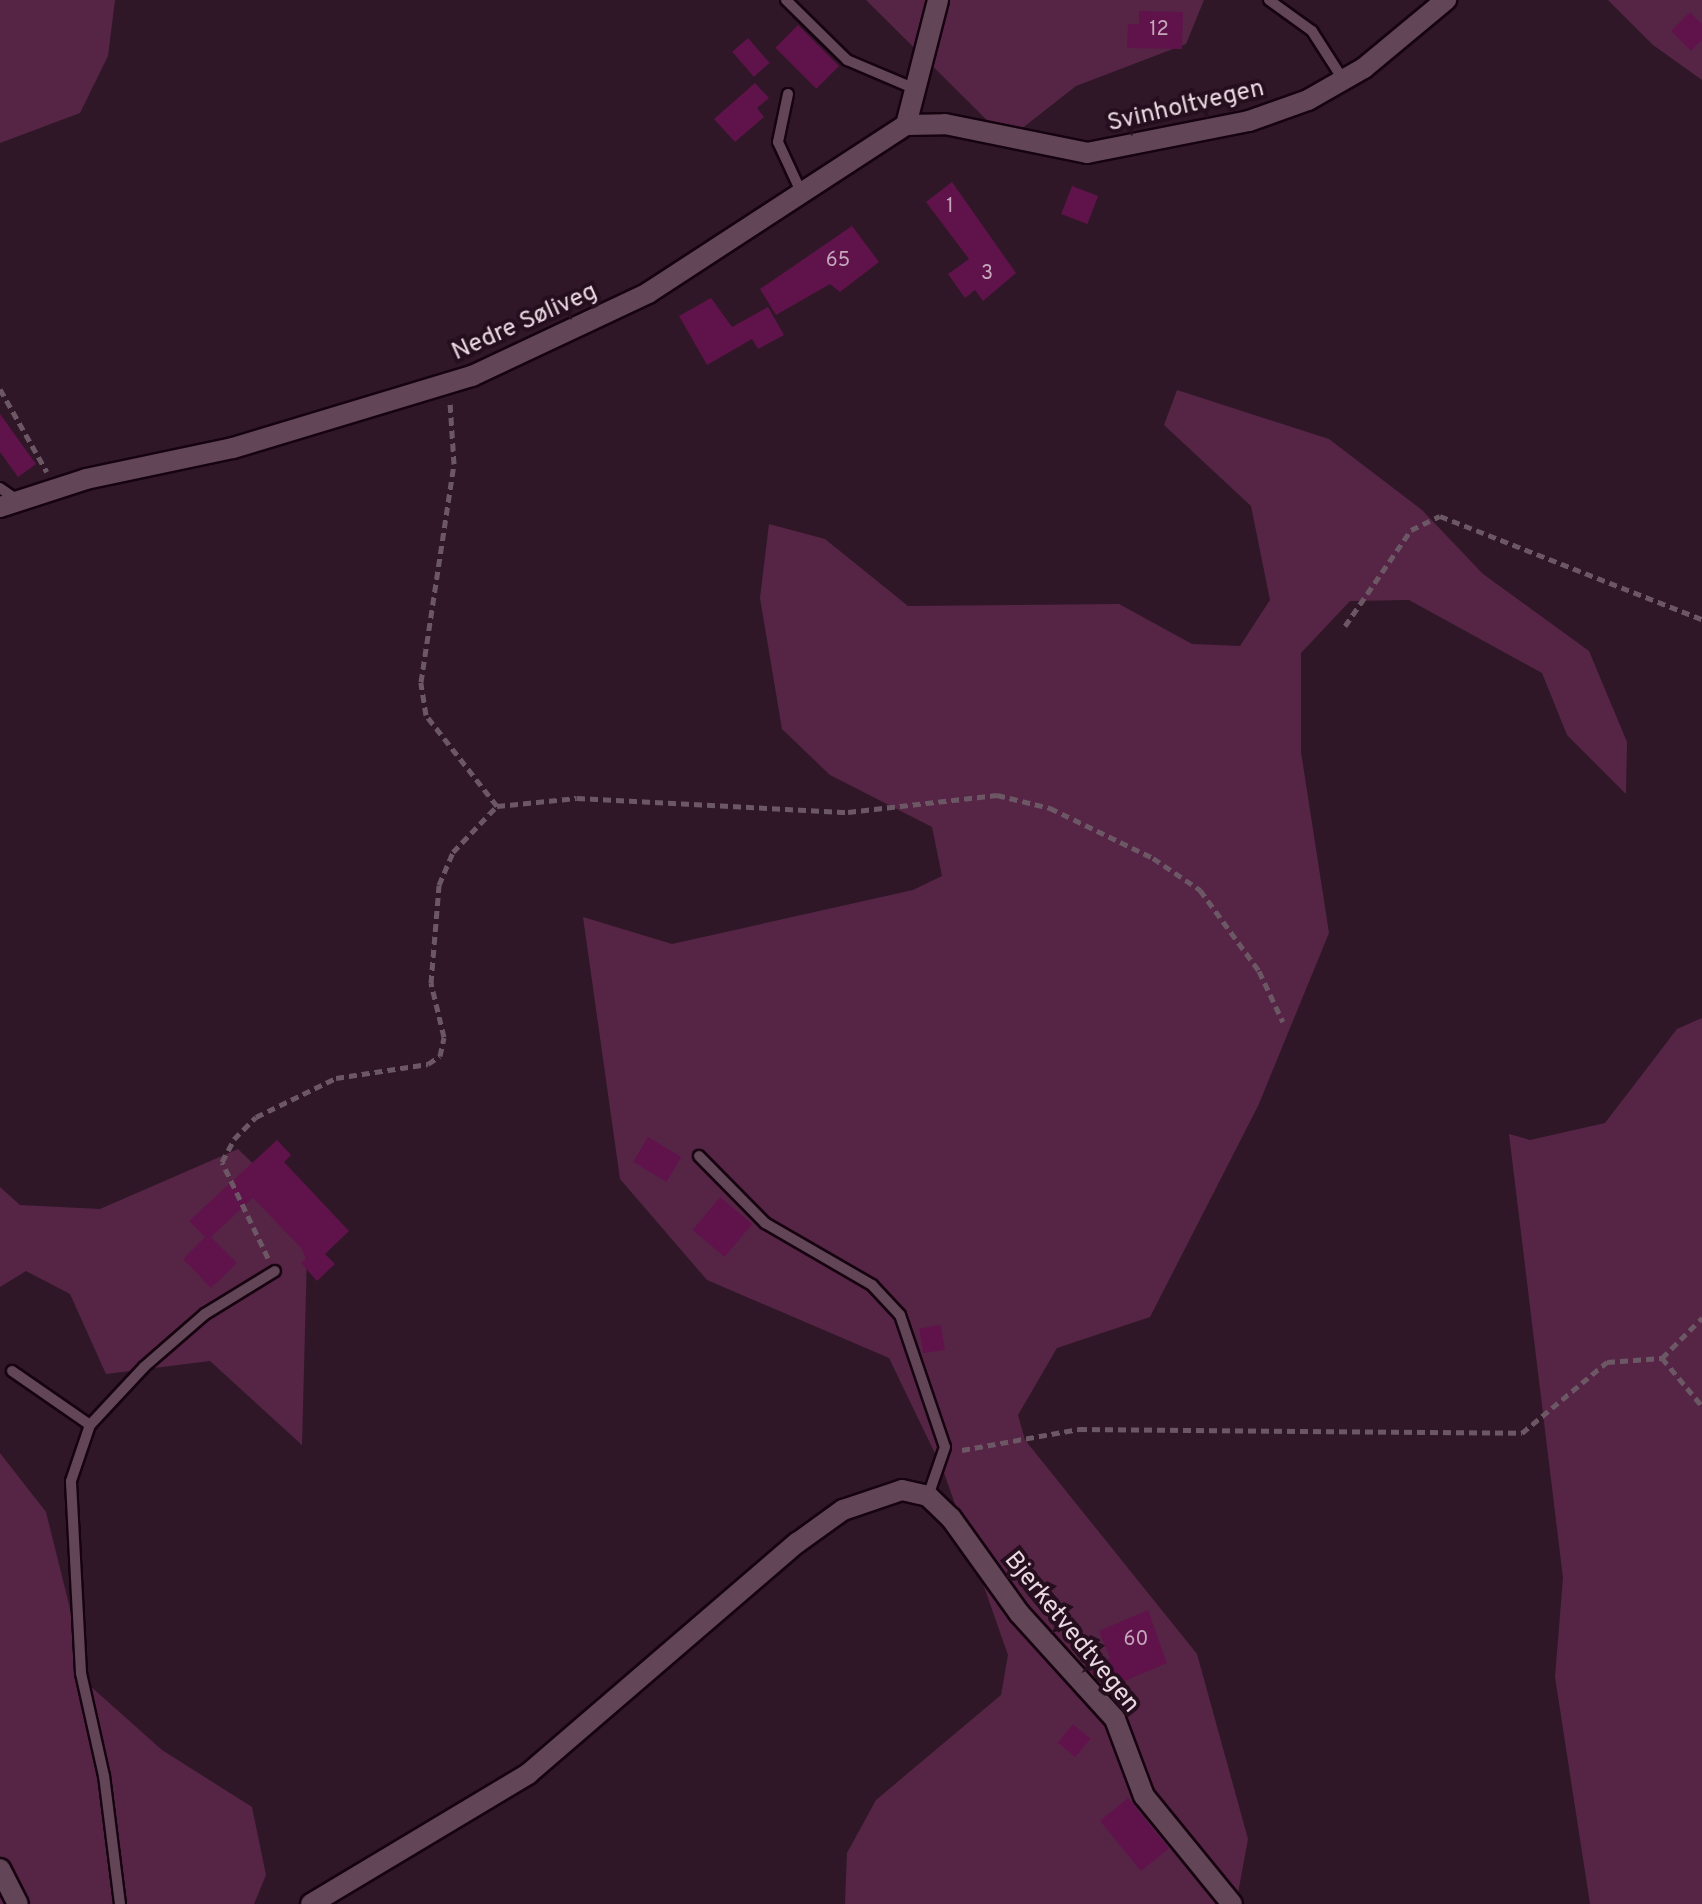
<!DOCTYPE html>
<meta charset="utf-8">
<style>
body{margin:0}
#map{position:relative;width:1702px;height:1904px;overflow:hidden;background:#2f1727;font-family:Overpass,sans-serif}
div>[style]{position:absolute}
.green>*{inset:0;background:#562546}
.building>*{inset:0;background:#60134b;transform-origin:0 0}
.path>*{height:5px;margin-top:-2.5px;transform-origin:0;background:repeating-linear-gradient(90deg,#6c5765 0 8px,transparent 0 13px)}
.roads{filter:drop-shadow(2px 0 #16030f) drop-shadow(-2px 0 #16030f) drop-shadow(0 2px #16030f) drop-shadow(0 -2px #16030f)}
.lane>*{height:10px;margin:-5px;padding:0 5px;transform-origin:5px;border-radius:5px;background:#624657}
.street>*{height:20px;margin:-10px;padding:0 10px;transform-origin:10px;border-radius:10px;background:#624657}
span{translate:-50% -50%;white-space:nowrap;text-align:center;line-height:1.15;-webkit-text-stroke:8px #250e1d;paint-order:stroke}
.number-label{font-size:20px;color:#c7a7bc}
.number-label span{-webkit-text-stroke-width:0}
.street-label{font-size:25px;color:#e9d8e2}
</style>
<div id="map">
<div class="green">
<i style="clip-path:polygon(0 0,115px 0,108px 56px,80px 113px,0 143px)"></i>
<i style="clip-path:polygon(866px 0,1204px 0,1186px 44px,1076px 86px,1007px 140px)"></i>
<i style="clip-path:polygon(1608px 0,1702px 0,1702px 80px,1653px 45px)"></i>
<i style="clip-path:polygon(1177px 390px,1329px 439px,1422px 510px,1483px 574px,1589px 651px,1627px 742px,1626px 794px,1567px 735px,1542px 673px,1409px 600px,1350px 601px,1301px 653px,1301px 752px,1329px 933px,1258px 1106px,1150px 1317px,1057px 1348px,1018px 1415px,1025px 1440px,1197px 1654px,1248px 1839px,1236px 1904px,845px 1904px,847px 1853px,876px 1800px,1001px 1695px,1008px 1655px,943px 1470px,889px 1358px,707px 1280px,620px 1179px,583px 917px,672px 944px,913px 890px,942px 876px,932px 827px,830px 775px,782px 729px,760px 598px,769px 524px,825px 539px,908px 606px,1119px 604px,1192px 644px,1240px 646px,1270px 600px,1251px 506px,1164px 425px)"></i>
<i style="clip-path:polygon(1702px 1018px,1702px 1904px,1590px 1904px,1555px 1677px,1563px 1578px,1509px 1134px,1530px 1140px,1605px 1123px,1677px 1029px)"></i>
<i style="clip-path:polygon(238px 1149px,272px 1182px,307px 1254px,302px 1445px,210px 1361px,106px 1374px,70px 1294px,26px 1271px,0 1287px,0 1187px,20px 1205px,100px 1209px)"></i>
<i style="clip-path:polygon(0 1453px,46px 1512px,89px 1685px,162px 1750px,252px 1807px,266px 1875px,254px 1904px,0 1904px)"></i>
</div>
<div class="building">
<i style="clip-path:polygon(1139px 11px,1183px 12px,1182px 49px,1127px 48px,1128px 24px,1139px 24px)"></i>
<i style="clip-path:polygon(1690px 12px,1702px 24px,1702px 40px,1691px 51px,1671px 31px)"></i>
<i style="left:798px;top:25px;width:58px;height:32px;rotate:45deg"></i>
<i style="left:748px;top:38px;width:33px;height:21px;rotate:49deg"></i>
<i style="clip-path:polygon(755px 83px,769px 98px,757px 108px,764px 117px,735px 142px,714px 119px)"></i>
<i style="clip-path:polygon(952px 182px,1016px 273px,983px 301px,975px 290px,965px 298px,948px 274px,969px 259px,926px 202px)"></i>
<i style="left:1072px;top:186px;width:28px;height:30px;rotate:21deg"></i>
<i style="clip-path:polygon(852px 226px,879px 262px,840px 292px,830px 284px,776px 315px,760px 289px)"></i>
<i style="clip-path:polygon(711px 298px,732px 327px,768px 307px,784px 335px,758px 349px,752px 339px,707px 365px,679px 316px)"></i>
<i style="clip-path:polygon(0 414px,36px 464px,18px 477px,0 452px)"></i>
<i style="left:648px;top:1137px;width:39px;height:29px;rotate:31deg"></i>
<i style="clip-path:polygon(277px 1140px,291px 1155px,284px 1162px,349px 1231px,325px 1254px,335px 1264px,317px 1281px,301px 1263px,306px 1258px,301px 1248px,253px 1198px,211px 1237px,237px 1263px,211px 1288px,183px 1259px,205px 1237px,189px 1221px)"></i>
<i style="left:720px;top:1197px;width:42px;height:43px;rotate:40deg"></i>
<i style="left:941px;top:1325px;width:25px;height:22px;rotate:81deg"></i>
<i style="clip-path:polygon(1148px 1610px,1167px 1663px,1106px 1689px,1090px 1671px,1110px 1658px,1099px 1631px)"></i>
<i style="left:1073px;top:1724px;width:23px;height:24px;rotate:40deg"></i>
<i style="left:1128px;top:1798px;width:65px;height:36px;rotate:51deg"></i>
</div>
<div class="path">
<i style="left:0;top:389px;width:95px;rotate:60.5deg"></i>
<i style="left:1345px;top:626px;width:116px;rotate:-55.5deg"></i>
<i style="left:1411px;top:530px;width:32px;rotate:-26deg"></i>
<i style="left:1440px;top:516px;width:282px;rotate:21.5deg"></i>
<i style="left:497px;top:806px;width:80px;rotate:-5.7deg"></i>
<i style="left:577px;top:798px;width:271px;rotate:3deg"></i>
<i style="left:848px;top:812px;width:150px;rotate:-6.5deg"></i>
<i style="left:997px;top:795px;width:55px;rotate:13.8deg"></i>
<i style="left:1050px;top:808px;width:114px;rotate:25.9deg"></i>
<i style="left:1153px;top:858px;width:57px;rotate:34.2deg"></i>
<i style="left:1200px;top:890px;width:100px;rotate:53.9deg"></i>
<i style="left:1259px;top:971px;width:56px;rotate:64.8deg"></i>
<i style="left:268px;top:1258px;width:106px;rotate:-115.6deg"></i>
<i style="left:222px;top:1162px;width:26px;rotate:-62deg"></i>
<i style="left:234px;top:1139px;width:31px;rotate:-45deg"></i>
<i style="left:256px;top:1117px;width:89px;rotate:-26deg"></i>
<i style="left:336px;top:1078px;width:93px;rotate:-8.7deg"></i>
<i style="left:428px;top:1064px;width:14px;rotate:-34deg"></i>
<i style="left:440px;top:1056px;width:19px;rotate:-78deg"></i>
<i style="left:444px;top:1037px;width:56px;rotate:-103.5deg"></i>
<i style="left:431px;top:983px;width:98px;rotate:-85.3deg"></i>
<i style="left:439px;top:885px;width:36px;rotate:-67deg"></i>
<i style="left:453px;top:852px;width:64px;rotate:-46.3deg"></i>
<i style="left:497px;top:806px;width:115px;rotate:-128deg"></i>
<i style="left:426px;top:715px;width:33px;rotate:-99deg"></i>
<i style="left:421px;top:682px;width:220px;rotate:-81.4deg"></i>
<i style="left:454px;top:464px;width:62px;rotate:-93.7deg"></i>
<i style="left:1662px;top:1358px;width:57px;rotate:-45deg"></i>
<i style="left:962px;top:1450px;width:119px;rotate:-10.2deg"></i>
<i style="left:1079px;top:1429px;width:443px;rotate:0.5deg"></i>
<i style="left:1522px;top:1433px;width:111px;rotate:-39.9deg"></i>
<i style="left:1607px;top:1362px;width:55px;rotate:-4.2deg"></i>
<i style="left:1662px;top:1358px;width:62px;rotate:50.2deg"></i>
</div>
<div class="roads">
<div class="lane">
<i style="left:786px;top:0;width:86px;rotate:44.5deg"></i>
<i style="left:847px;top:60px;width:72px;rotate:23deg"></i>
<i style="left:1269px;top:0;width:53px;rotate:35.8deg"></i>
<i style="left:1312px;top:31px;width:56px;rotate:57.4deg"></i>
<i style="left:788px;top:94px;width:49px;rotate:101.8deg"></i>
<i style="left:778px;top:142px;width:57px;rotate:65.2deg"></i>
<i style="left:0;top:488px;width:19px;rotate:35deg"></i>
<i style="left:699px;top:1156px;width:94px;rotate:45.4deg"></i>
<i style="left:765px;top:1223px;width:124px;rotate:30.1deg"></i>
<i style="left:872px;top:1285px;width:41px;rotate:47deg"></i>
<i style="left:900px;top:1315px;width:139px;rotate:71.2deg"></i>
<i style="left:945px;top:1447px;width:52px;rotate:109.1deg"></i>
<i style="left:12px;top:1371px;width:95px;rotate:34.7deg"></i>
<i style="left:120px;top:1904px;width:129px;rotate:-97.1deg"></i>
<i style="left:104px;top:1776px;width:106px;rotate:-102.6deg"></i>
<i style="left:81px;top:1673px;width:192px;rotate:-93deg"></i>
<i style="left:71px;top:1481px;width:59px;rotate:-71.3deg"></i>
<i style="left:90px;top:1425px;width:79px;rotate:-47deg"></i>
<i style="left:144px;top:1367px;width:81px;rotate:-41deg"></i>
<i style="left:205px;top:1314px;width:82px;rotate:-31.6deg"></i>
</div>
<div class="street">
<i style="left:906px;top:125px;width:129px;rotate:-75.6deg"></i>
<i style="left:0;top:507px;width:90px;rotate:-18deg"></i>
<i style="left:86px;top:479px;width:150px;rotate:-11.9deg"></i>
<i style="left:233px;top:448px;width:250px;rotate:-16.8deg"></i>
<i style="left:472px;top:376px;width:195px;rotate:-25.2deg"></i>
<i style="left:648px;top:293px;width:308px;rotate:-33.1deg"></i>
<i style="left:906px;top:125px;width:39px;rotate:-1deg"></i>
<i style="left:945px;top:124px;width:145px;rotate:11.5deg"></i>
<i style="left:1087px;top:153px;width:165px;rotate:-11.2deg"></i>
<i style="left:1249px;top:121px;width:63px;rotate:-19.6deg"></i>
<i style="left:1308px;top:100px;width:64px;rotate:-29.7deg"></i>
<i style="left:1364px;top:68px;width:107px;rotate:-39.7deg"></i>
<i style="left:0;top:1869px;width:39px;rotate:63deg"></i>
<i style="left:311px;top:1904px;width:253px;rotate:-30.9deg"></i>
<i style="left:528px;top:1774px;width:355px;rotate:-40.7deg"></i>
<i style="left:797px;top:1543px;width:57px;rotate:-35.7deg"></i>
<i style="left:843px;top:1510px;width:62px;rotate:-18.7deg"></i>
<i style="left:902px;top:1490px;width:27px;rotate:13deg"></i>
<i style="left:928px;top:1496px;width:32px;rotate:44deg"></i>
<i style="left:951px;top:1518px;width:117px;rotate:54.4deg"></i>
<i style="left:1019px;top:1613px;width:143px;rotate:47.8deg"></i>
<i style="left:1115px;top:1719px;width:82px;rotate:69.4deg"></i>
<i style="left:1144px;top:1796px;width:139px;rotate:50.8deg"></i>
</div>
</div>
<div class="number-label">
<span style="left:1159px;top:30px">12</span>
<span style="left:950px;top:207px">1</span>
<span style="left:838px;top:261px">65</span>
<span style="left:987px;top:274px">3</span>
<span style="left:1136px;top:1640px">60</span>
</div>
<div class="street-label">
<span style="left:1186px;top:107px;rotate:-13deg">Svinholtvegen</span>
<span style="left:525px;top:323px;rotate:-24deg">Nedre Søliveg</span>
<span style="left:1071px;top:1633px;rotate:51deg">Bjerketvedtvegen</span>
</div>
</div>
